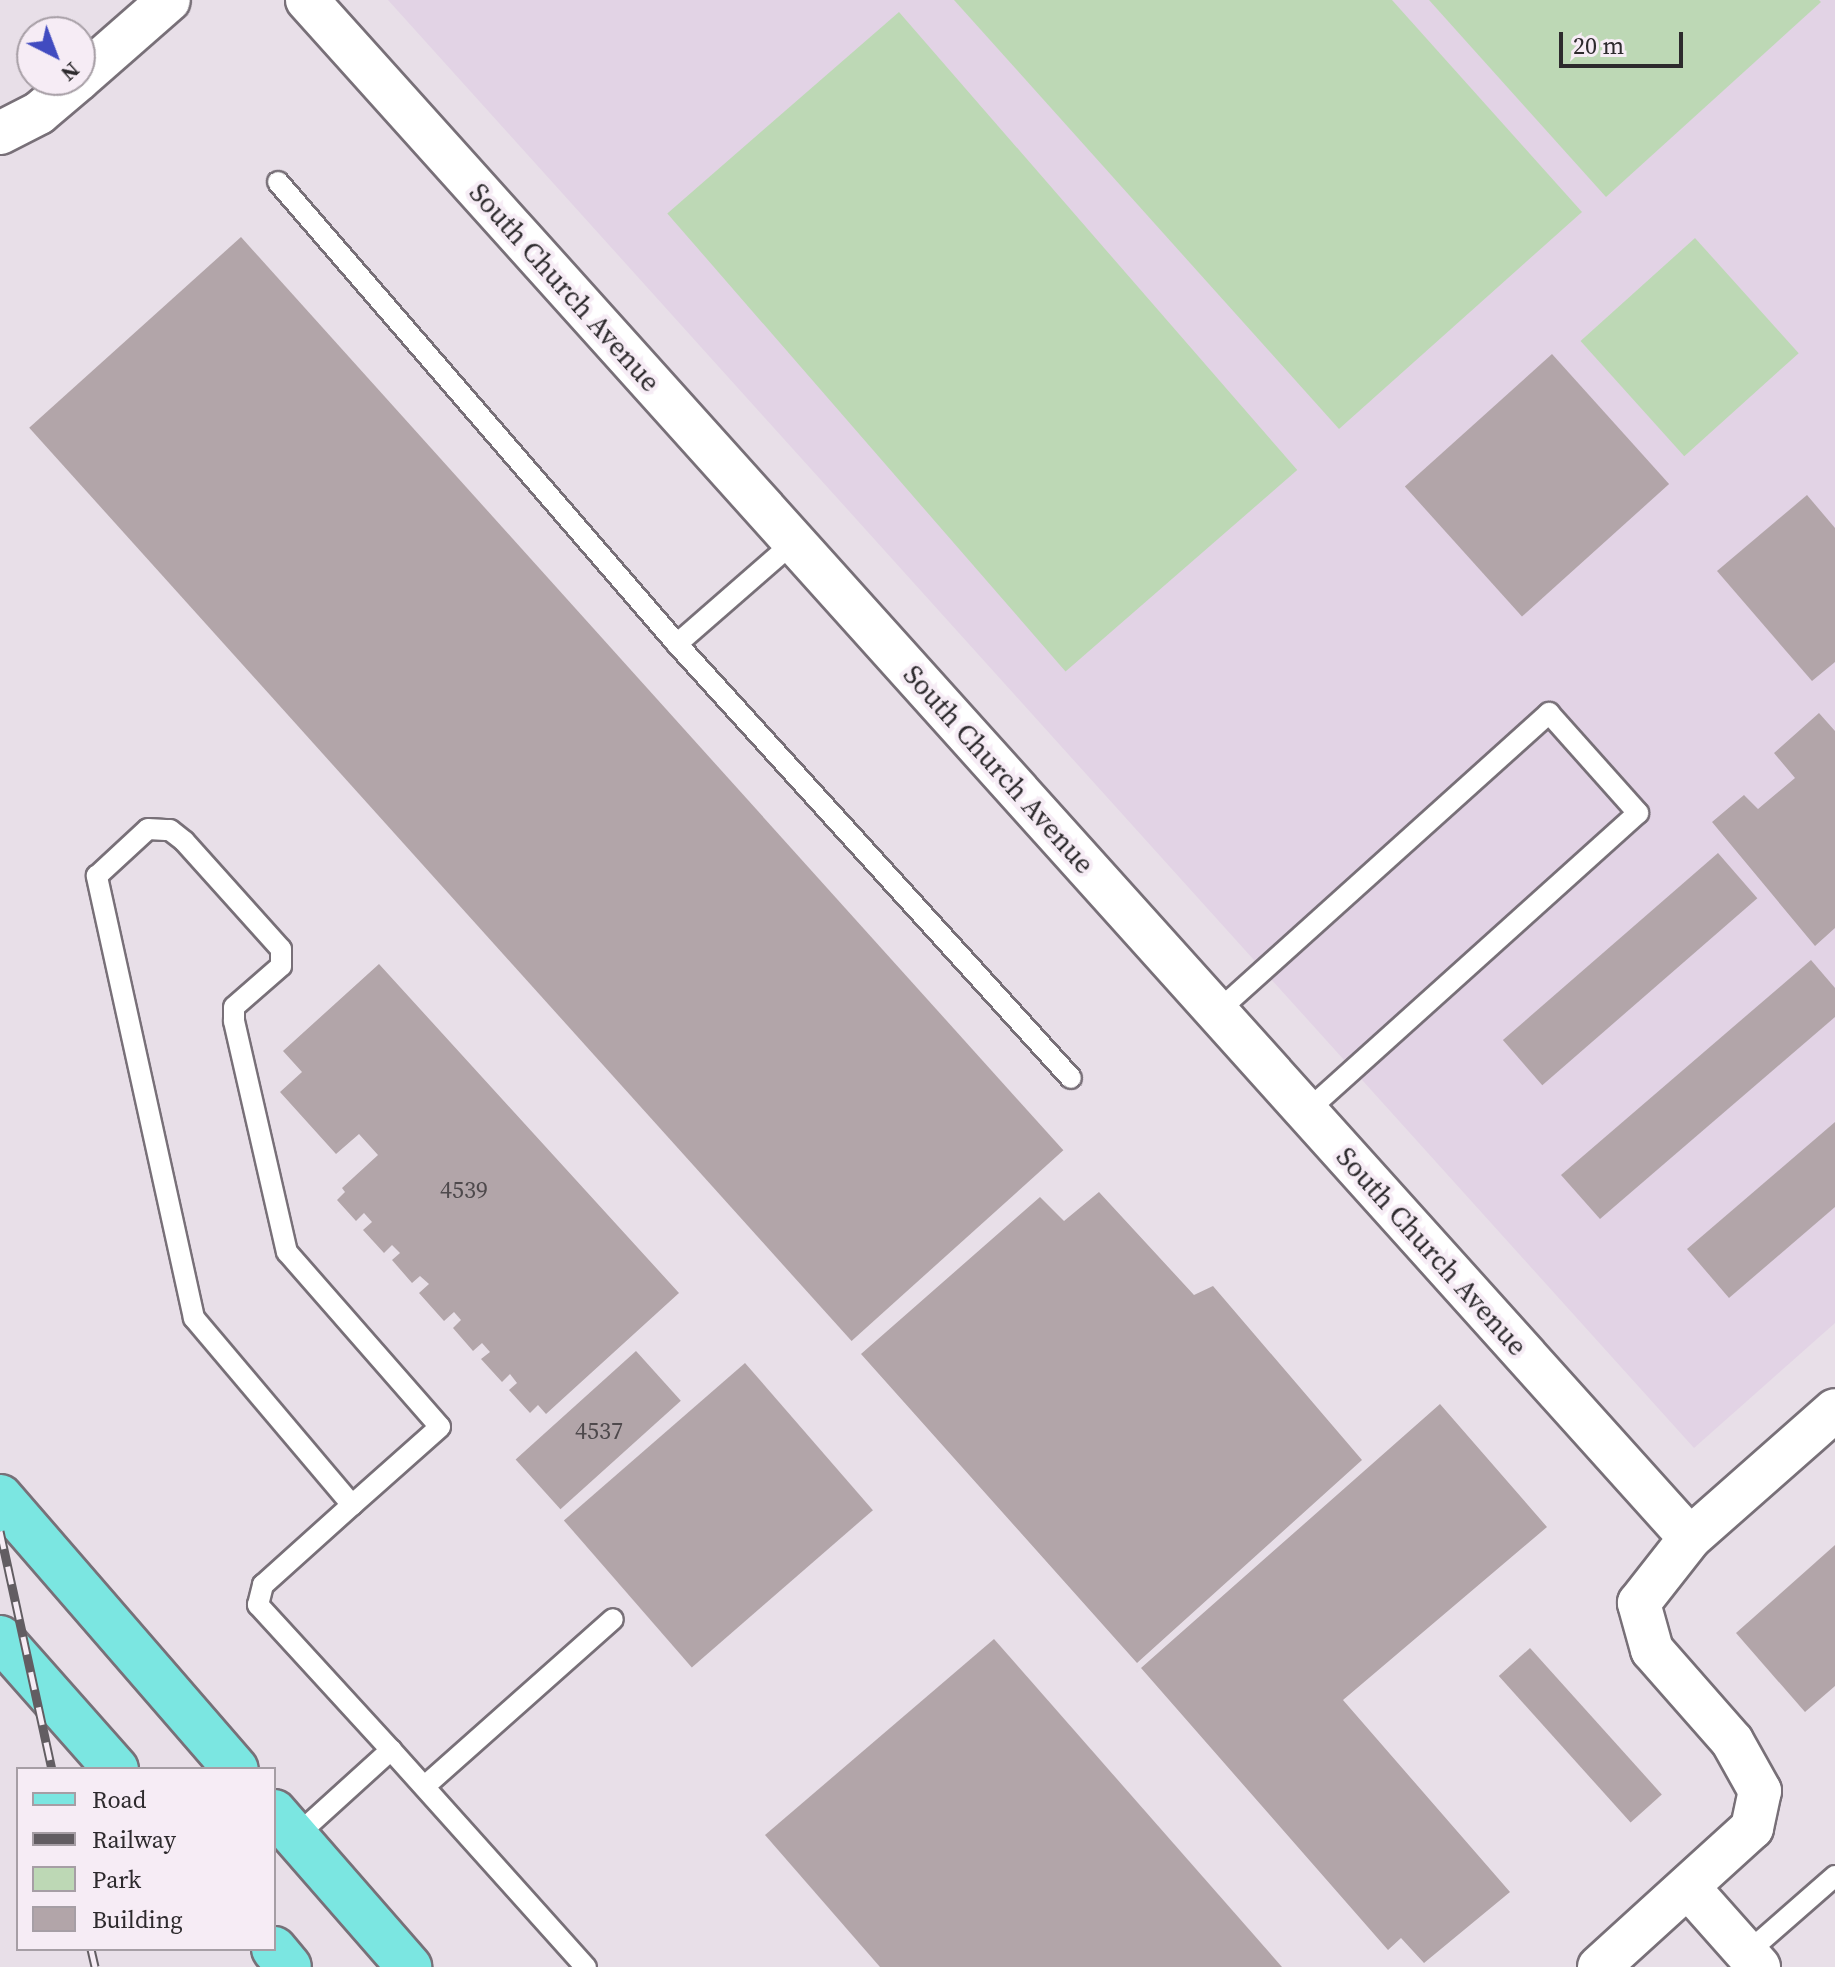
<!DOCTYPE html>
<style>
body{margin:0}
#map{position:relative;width:1835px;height:1967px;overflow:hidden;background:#e8dfe8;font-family:"Source Serif 4",serif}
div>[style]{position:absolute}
.education>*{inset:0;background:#e2d3e5}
.green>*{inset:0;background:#bdd8b5;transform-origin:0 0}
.building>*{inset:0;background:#b2a5a9;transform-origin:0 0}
.roads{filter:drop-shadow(2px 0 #787078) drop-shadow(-2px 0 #787078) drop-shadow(0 2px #787078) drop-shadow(0 -2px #787078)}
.service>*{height:20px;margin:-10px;padding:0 10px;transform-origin:10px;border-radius:10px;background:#fff}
.minor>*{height:42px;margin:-21px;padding:0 21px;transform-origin:21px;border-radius:21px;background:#fff}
.primary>*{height:44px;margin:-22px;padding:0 22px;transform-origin:22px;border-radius:22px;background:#7be6e1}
.rail>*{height:9px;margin-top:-4.5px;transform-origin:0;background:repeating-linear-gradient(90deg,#f6ecf5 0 18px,#625d62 0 36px);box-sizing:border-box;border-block:2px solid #625d62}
span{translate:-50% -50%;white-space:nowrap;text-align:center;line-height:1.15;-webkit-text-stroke:8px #f6ecf5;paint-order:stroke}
.number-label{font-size:24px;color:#4e494c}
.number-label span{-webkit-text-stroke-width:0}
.street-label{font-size:28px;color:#2d2a2d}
.legend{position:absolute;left:16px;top:1767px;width:260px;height:184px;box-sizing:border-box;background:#f6ecf5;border:2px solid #a69ea5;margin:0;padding:10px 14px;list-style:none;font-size:24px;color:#2d2a2d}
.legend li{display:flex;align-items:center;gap:16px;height:40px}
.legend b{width:40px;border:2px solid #a69ea5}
.north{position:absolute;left:16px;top:16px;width:80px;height:80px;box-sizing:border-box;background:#f6ecf5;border:2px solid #a69ea5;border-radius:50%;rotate:138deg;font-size:22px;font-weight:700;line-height:32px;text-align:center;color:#2d2a2d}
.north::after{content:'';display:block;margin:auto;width:28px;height:36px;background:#414bc0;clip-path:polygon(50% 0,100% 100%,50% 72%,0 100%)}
.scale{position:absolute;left:1559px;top:32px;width:124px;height:36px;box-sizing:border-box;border:4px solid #2d2a2d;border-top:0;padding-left:10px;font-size:24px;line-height:28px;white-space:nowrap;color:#2d2a2d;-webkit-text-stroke:6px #f6ecf5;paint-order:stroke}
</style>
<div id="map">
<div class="education">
<i style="clip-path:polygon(388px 0,1835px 0,1835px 1323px,1694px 1448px)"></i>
</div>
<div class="green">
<i style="clip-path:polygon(954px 0,1392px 0,1582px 212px,1339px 429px)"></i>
<i style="clip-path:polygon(1429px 0,1819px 0,1821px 2px,1606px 197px)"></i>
<i style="left:899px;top:12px;width:607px;height:307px;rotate:49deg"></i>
<i style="left:1695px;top:238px;width:155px;height:154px;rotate:48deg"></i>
</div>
<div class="building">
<i style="left:241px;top:237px;width:1229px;height:285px;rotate:48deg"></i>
<i style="left:1552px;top:354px;width:175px;height:198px;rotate:48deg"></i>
<i style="clip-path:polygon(1807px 495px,1835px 528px,1835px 662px,1812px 681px,1717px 571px)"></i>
<i style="clip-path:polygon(1819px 713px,1835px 731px,1835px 928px,1815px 946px,1712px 822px,1744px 795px,1758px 809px,1795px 778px,1774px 753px)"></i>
<i style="left:1718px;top:853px;width:60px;height:285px;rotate:49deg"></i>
<i style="clip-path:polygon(1811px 960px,1835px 988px,1835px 1017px,1600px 1219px,1561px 1175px)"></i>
<i style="clip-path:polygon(379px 964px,679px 1293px,546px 1414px,538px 1405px,530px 1413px,509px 1390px,517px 1383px,510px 1374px,502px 1382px,481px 1359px,490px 1352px,482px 1343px,473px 1351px,453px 1328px,461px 1320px,454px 1312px,444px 1321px,419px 1293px,429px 1284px,420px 1276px,412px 1283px,392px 1260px,400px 1253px,392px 1245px,384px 1253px,363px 1230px,372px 1222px,364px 1213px,356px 1221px,337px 1200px,345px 1192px,342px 1188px,378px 1155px,359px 1134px,336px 1154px,280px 1092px,302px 1072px,283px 1051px)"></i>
<i style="clip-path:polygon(1835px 1122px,1835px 1207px,1729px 1298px,1687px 1249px)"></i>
<i style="clip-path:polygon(1099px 1192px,1194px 1295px,1213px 1286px,1362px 1460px,1137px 1663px,861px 1354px,1040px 1197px,1064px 1221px)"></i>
<i style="left:636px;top:1351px;width:67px;height:162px;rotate:48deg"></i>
<i style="left:745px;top:1363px;width:195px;height:240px;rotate:49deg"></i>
<i style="clip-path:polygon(1440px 1404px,1547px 1527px,1343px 1700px,1510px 1892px,1424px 1963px,1401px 1938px,1388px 1950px,1141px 1668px)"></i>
<i style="clip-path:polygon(1835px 1545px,1835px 1686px,1805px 1712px,1736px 1633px)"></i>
<i style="clip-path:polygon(994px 1639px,1282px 1967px,880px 1967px,765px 1835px)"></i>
<i style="left:1530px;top:1648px;width:197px;height:42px;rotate:48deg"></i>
</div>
<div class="roads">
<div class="service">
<i style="left:278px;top:182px;width:610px;rotate:49.18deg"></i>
<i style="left:677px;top:644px;width:155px;rotate:-41.1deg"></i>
<i style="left:677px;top:644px;width:586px;rotate:47.77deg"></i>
<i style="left:1217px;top:1012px;width:447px;rotate:-42deg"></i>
<i style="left:1549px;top:713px;width:134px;rotate:48.3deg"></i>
<i style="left:1638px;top:813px;width:447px;rotate:138deg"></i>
<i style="left:391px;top:1750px;width:292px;rotate:48.1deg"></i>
<i style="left:425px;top:1786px;width:251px;rotate:-41.6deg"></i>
<i style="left:295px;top:1837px;width:130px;rotate:-42.2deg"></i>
<i style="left:391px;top:1750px;width:197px;rotate:-132.5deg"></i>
<i style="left:258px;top:1605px;width:21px;rotate:-76deg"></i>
<i style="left:263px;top:1585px;width:120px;rotate:-42deg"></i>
<i style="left:352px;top:1505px;width:245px;rotate:-130.2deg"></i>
<i style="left:194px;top:1318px;width:453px;rotate:-102.4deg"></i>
<i style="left:97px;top:876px;width:69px;rotate:-42.7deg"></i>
<i style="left:148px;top:829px;width:22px;rotate:3deg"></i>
<i style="left:170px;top:830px;width:18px;rotate:38deg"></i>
<i style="left:184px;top:841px;width:145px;rotate:48.1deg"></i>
<i style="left:281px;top:949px;width:17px;rotate:90deg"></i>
<i style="left:281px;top:966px;width:62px;rotate:138.9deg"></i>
<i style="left:234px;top:1007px;width:14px;rotate:90deg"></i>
<i style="left:234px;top:1021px;width:237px;rotate:77.1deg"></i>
<i style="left:287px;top:1252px;width:232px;rotate:48.8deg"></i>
<i style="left:440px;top:1427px;width:118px;rotate:138.4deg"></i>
<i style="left:1747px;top:1953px;width:117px;rotate:-41.2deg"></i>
</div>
<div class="minor">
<i style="left:307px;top:0;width:2068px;rotate:48.04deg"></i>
<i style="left:80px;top:78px;width:118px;rotate:-41.2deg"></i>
<i style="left:0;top:133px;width:44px;rotate:-27.1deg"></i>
<i style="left:39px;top:113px;width:51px;rotate:-40.2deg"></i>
<i style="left:1688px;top:1887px;width:107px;rotate:48.4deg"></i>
<i style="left:1599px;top:1967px;width:207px;rotate:-42.3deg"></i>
<i style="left:1752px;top:1828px;width:38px;rotate:-78deg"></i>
<i style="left:1760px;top:1791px;width:57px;rotate:-119.2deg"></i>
<i style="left:1732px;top:1741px;width:121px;rotate:-131.3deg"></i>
<i style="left:1652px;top:1650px;width:49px;rotate:-105.5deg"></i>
<i style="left:1639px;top:1603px;width:83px;rotate:-51.9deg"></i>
<i style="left:1690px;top:1538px;width:193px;rotate:-41.4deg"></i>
</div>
<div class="primary">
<i style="left:0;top:1497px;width:360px;rotate:49.1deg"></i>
<i style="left:0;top:1638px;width:175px;rotate:48.5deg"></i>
<i style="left:274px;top:1812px;width:206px;rotate:48.9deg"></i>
<i style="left:274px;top:1949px;width:23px;rotate:50deg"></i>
</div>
</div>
<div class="rail">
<i style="left:0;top:1531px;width:244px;rotate:77.7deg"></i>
<i style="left:91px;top:1949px;width:18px;rotate:77deg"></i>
</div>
<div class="number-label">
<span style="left:464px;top:1190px">4539</span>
<span style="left:599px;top:1431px">4537</span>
</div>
<div class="street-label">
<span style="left:565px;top:287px;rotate:48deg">South Church Avenue</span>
<span style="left:999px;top:769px;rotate:48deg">South Church Avenue</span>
<span style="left:1432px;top:1251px;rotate:48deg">South Church Avenue</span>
</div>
<ul class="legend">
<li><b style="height:10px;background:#7be6e1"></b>Road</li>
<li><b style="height:10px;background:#625d62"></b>Railway</li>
<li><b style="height:22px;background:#bdd8b5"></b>Park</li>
<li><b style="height:22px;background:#b2a5a9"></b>Building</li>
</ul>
<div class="north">N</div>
<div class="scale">20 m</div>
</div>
